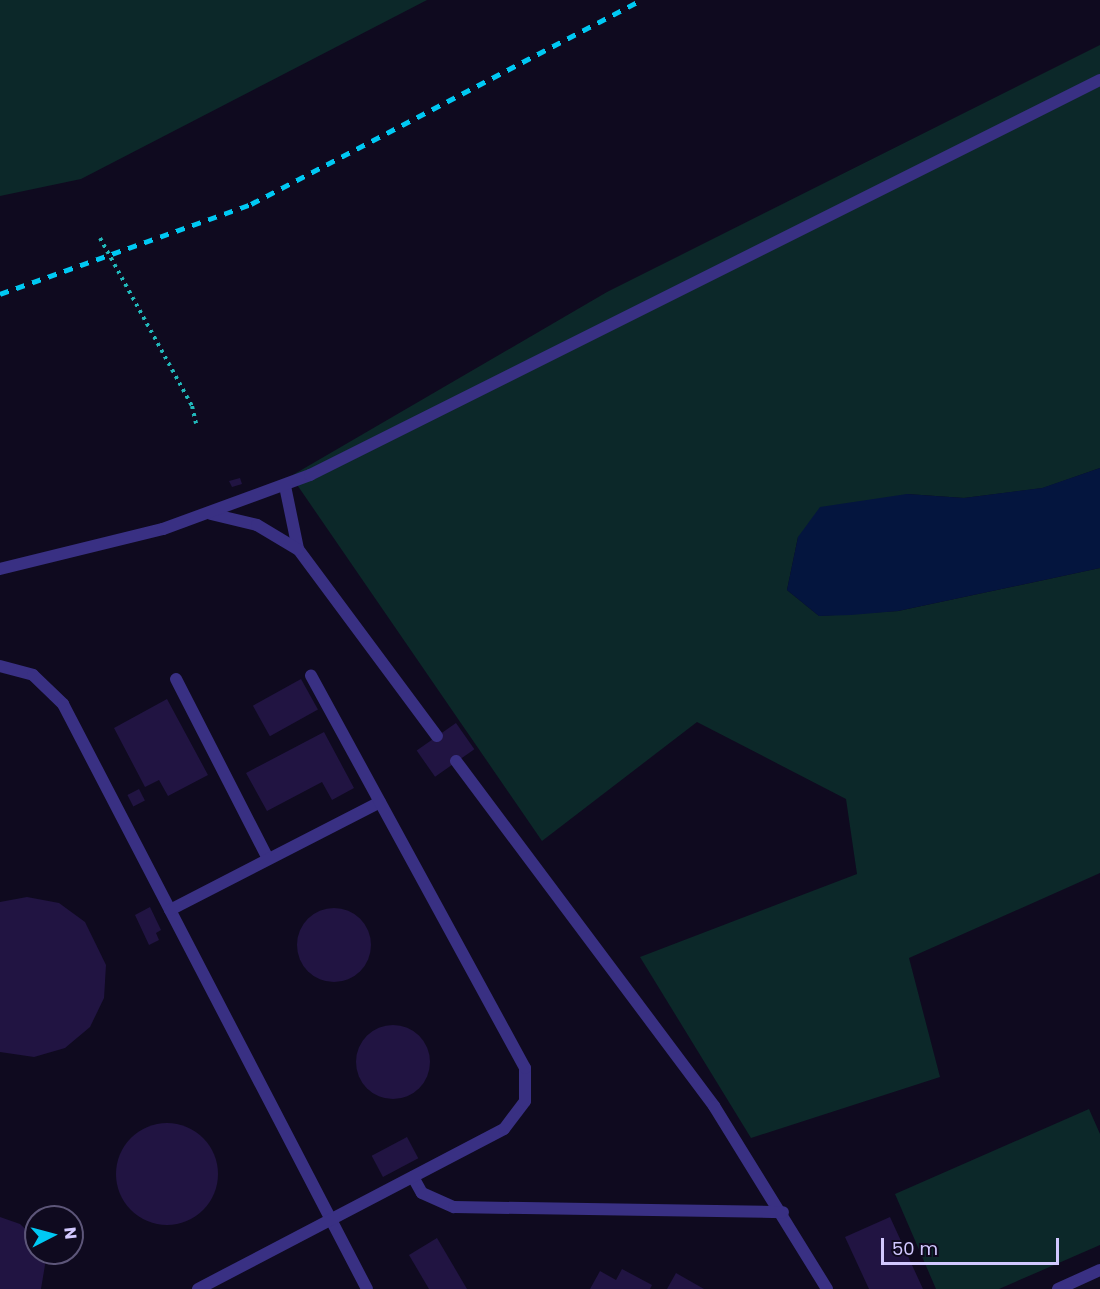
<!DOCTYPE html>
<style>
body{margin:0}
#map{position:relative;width:1100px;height:1289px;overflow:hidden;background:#0f0a1f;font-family:Poppins,sans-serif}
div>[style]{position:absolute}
.green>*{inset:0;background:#0c2829}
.water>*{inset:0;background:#04153e}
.building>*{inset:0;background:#211442;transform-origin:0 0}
.round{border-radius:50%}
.path>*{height:4px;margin-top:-2px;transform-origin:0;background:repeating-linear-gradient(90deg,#21b8ba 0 3px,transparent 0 7.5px)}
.service>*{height:12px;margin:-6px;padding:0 6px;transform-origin:6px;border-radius:6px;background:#393083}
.rail>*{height:4.5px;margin-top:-2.25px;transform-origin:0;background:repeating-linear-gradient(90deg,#00c9f3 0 9px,transparent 0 17px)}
span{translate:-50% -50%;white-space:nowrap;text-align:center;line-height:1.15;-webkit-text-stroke:4.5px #0f0a1f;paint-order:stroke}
.north{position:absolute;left:24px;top:1205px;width:60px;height:60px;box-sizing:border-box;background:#0f0a1f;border:2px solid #5d5679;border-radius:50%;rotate:84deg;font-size:16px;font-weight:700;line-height:24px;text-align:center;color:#d2c8ff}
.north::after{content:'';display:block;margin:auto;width:21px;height:27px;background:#00c9f3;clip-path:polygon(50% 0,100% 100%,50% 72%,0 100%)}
.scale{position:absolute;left:881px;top:1238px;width:178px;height:27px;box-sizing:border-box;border:3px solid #d2c8ff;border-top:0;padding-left:8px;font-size:18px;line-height:21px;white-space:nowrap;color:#d2c8ff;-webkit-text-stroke:4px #0f0a1f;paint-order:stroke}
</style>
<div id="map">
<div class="green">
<i style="clip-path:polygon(0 0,427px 0,81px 179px,0 196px)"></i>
<i style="clip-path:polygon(1100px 45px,1100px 468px,1043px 488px,964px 498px,907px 494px,798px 537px,787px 590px,819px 616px,898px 611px,1100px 568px,1100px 873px,909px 958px,940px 1077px,751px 1138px,640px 957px,857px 874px,846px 799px,697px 722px,542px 841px,291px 476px,607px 292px)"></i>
<i style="clip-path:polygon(1089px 1109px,1100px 1134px,1100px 1245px,999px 1289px,936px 1289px,895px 1194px)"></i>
</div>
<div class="water">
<i style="clip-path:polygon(1100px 468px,1100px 568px,898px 611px,851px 615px,819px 616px,787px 590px,798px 537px,820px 507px,907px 494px,964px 498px,1042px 488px)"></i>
</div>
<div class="building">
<i style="clip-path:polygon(240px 478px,242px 484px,232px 487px,229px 481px)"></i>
<i style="left:301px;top:679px;width:35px;height:55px;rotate:61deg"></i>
<i style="clip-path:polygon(167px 699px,208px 775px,168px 796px,159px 780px,145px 787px,114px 728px)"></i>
<i style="left:456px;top:723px;width:32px;height:48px;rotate:55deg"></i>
<i style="clip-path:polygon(324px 732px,354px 788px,332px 800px,322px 782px,267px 811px,246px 773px)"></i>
<i style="left:139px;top:789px;width:13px;height:13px;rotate:63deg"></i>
<i style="clip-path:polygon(27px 897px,59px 903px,85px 922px,106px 965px,104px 998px,90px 1027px,65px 1048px,34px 1057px,0 1052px,0 902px)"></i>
<i style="clip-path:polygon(150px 907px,161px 930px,156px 933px,159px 940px,149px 945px,135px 915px)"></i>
<i class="round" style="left:297px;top:908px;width:74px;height:74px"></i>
<i class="round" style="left:356px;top:1025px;width:74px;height:74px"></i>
<i class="round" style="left:116px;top:1123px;width:102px;height:102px"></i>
<i style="left:407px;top:1137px;width:24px;height:40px;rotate:62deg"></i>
<i style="clip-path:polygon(0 1217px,20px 1224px,36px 1239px,36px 1253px,43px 1253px,45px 1265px,41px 1289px,0 1289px)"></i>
<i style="clip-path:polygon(890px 1217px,923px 1289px,869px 1289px,845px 1237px)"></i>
<i style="clip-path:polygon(437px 1238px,467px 1289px,429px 1289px,409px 1255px)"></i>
<i style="clip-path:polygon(622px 1269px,652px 1285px,650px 1289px,590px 1289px,600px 1271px,616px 1280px)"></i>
<i style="clip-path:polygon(676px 1273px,704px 1289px,667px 1289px)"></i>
</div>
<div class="path">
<i style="left:100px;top:238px;width:192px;rotate:61.3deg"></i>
<i style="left:192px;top:406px;width:18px;rotate:77deg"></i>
</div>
<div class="service">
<i style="left:285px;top:486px;width:64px;rotate:78.3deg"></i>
<i style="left:298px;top:549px;width:233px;rotate:53.4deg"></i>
<i style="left:211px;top:514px;width:47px;rotate:13.4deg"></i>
<i style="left:257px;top:525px;width:47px;rotate:31deg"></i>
<i style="left:0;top:569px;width:168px;rotate:-13.8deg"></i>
<i style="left:163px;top:529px;width:157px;rotate:-20.2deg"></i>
<i style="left:310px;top:475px;width:883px;rotate:-26.57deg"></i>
<i style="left:0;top:666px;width:34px;rotate:15deg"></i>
<i style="left:33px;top:675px;width:42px;rotate:44deg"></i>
<i style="left:63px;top:704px;width:659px;rotate:62.54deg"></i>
<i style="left:176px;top:679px;width:202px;rotate:62.9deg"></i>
<i style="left:456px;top:761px;width:431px;rotate:53.2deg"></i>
<i style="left:714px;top:1106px;width:215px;rotate:58.3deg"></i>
<i style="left:170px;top:910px;width:236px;rotate:-27.2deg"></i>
<i style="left:413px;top:1177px;width:18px;rotate:61deg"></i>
<i style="left:422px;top:1193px;width:35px;rotate:24deg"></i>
<i style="left:454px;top:1207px;width:329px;rotate:0.9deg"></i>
<i style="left:198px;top:1289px;width:345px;rotate:-27.6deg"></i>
<i style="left:504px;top:1129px;width:35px;rotate:-53deg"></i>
<i style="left:525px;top:1101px;width:33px;rotate:-90deg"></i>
<i style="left:525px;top:1068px;width:447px;rotate:-118.6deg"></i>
<i style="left:1058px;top:1289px;width:46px;rotate:-24.3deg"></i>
</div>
<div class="rail">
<i style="left:0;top:294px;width:267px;rotate:-19.7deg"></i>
<i style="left:251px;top:204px;width:441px;rotate:-27.6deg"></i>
</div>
<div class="north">N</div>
<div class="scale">50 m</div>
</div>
